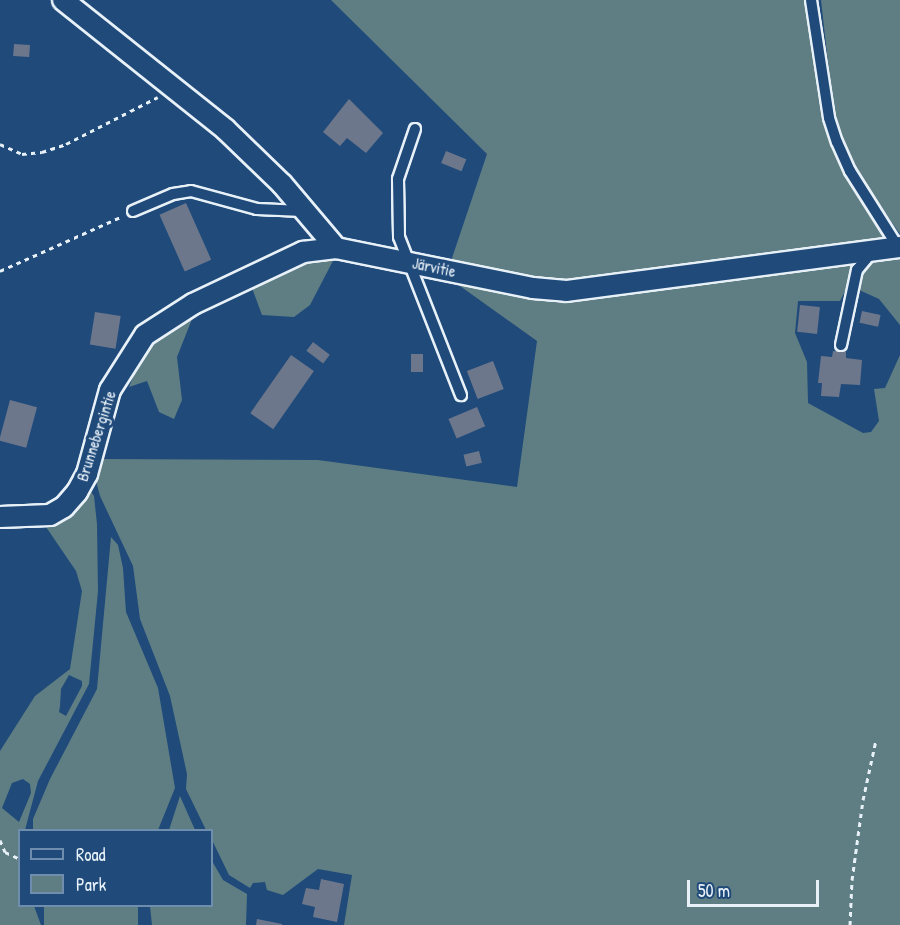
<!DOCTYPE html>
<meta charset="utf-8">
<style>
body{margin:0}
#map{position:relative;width:900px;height:925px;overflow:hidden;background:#1f4a7a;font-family:"Patrick Hand",sans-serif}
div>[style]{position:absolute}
.green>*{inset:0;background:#5f7e83;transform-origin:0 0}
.building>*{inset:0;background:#6d778c;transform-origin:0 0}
.path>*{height:3px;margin-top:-1.5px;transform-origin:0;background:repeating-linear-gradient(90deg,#e8f1f8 0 4.5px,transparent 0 9px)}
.roads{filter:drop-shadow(2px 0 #e8f1f8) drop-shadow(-2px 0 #e8f1f8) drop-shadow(0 2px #e8f1f8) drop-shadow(0 -2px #e8f1f8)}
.lane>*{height:10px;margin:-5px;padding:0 5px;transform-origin:5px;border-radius:5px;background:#1f4a7a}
.street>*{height:20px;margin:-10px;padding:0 10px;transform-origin:10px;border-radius:10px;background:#1f4a7a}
span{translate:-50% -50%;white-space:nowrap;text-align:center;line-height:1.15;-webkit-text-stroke:6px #1f4a7a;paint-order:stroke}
.street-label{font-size:16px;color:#e8f1f8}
.legend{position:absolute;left:18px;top:829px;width:195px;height:78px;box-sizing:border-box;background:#1f4a7a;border:2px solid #6f8dac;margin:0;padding:8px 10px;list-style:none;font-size:18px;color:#e8f1f8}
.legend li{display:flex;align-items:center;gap:12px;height:30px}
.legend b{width:30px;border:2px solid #6f8dac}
.scale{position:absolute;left:687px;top:880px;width:132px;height:27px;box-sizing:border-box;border:3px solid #e8f1f8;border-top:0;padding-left:8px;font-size:18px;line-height:21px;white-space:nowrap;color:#e8f1f8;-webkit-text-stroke:4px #1f4a7a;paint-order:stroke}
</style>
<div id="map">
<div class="green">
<i style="clip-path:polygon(331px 0,804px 0,824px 124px,843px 172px,869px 207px,884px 238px,875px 246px,557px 287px,450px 264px,487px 154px)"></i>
<i style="clip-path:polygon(821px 0,900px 0,900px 234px,852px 165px,834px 116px)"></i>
<i style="clip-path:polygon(900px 255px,900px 325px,879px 299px,857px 289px,860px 272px,872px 257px)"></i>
<i style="clip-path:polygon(863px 256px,840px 301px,798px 301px,795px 333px,807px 362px,808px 403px,863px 433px,871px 432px,879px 421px,874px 389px,885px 388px,900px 355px,900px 925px,344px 925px,352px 875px,318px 869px,283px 895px,267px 890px,265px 882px,253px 883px,250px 888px,229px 875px,212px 840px,212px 830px,206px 830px,186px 789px,187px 774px,170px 696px,140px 619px,133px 566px,100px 496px,94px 474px,99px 459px,318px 460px,517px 487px,537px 341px,446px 276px,543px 297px)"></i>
<i style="clip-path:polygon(335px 257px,310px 305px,294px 317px,262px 315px,252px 288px,293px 265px)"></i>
<i style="clip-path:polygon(194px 314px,177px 357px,182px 400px,174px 419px,159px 412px,147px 381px,129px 387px,140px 360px,159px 339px)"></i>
<i style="clip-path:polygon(evenodd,86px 485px,94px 496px,97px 524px,98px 591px,89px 684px,38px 781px,25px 830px,20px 830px,20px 906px,34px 906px,41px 925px,0 925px,0 751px,35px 696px,70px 669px,82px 591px,76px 571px,44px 524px,86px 485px,69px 675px,82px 681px,82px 686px,66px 716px,59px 712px,60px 706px,61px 689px,69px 675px,86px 485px,23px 779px,30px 784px,31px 793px,19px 822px,2px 808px,12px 783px,23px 779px)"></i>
<i style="clip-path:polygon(111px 537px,118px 545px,123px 568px,126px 612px,158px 688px,175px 788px,158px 830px,33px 830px,33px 819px,50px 779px,97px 689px)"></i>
<i style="clip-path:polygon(180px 796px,195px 830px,169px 830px)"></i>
<i style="clip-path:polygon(212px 861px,223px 880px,247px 894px,246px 925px,152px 925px,150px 906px,212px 906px)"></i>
<i style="left:44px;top:906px;width:94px;height:20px"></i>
</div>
<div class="building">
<i style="left:14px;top:44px;width:16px;height:12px;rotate:4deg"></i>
<i style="clip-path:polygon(349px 99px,383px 133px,366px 153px,347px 138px,340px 146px,323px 132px)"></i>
<i style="left:446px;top:151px;width:22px;height:13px;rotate:22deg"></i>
<i style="left:186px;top:203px;width:62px;height:29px;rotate:66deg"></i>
<i style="left:800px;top:305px;width:20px;height:27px;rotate:6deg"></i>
<i style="left:862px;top:311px;width:19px;height:12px;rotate:12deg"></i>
<i style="left:95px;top:312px;width:26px;height:33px;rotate:9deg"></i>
<i style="left:313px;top:342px;width:21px;height:11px;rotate:37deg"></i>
<i style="clip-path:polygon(833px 351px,846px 352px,846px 358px,862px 360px,860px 385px,841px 384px,839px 397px,821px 396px,822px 383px,818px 383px,821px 356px,832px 357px)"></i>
<i style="left:411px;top:354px;width:12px;height:18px"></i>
<i style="left:291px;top:355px;width:28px;height:71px;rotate:35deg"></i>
<i style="left:493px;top:361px;width:30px;height:28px;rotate:69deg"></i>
<i style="left:10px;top:400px;width:28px;height:42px;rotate:15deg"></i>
<i style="left:477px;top:407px;width:21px;height:31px;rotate:67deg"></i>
<i style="left:479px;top:451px;width:12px;height:16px;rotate:76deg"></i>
<i style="clip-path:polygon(321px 879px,344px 884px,337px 922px,313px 917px,315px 907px,302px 904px,306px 888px,319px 890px)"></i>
<i style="clip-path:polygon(257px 919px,282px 924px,282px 925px,256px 925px)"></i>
</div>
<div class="path">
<i style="left:0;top:144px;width:24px;rotate:24deg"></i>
<i style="left:22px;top:154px;width:20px;rotate:-6deg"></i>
<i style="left:42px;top:152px;width:25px;rotate:-18deg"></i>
<i style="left:66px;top:144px;width:103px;rotate:-27.1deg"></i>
<i style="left:0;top:271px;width:133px;rotate:-24.1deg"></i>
<i style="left:0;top:840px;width:13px;rotate:67deg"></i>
<i style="left:5px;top:852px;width:17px;rotate:25deg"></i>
<i style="left:850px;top:925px;width:45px;rotate:-87.5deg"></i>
<i style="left:852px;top:880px;width:81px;rotate:-82.2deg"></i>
<i style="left:863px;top:800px;width:61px;rotate:-77.8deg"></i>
</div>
<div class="roads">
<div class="lane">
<i style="left:811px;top:0;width:119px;rotate:81.3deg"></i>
<i style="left:829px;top:118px;width:25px;rotate:72deg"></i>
<i style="left:837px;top:142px;width:32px;rotate:66deg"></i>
<i style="left:850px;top:171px;width:90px;rotate:57.7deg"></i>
<i style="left:415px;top:129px;width:53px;rotate:108.8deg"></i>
<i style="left:398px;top:179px;width:58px;rotate:89deg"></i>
<i style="left:399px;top:237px;width:170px;rotate:68.6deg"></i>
<i style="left:133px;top:211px;width:43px;rotate:-23deg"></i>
<i style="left:173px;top:194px;width:18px;rotate:-9deg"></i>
<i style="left:191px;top:191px;width:68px;rotate:15.3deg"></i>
<i style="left:257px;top:209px;width:46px;rotate:2.5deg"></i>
<i style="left:841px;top:345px;width:77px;rotate:-78deg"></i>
<i style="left:857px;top:270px;width:25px;rotate:-50deg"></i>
</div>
<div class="street">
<i style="left:63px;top:0;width:207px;rotate:38.5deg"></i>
<i style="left:225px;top:129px;width:79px;rotate:44deg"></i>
<i style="left:282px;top:184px;width:84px;rotate:49.8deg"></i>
<i style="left:0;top:517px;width:50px;rotate:-2.3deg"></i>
<i style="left:50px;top:515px;width:16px;rotate:-30deg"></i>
<i style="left:64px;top:507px;width:20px;rotate:-49deg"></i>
<i style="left:77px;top:492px;width:21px;rotate:-61deg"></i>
<i style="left:87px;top:474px;width:87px;rotate:-74.7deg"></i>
<i style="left:110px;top:390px;width:65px;rotate:-57.5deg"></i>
<i style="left:145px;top:335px;width:57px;rotate:-32.9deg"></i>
<i style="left:193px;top:304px;width:122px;rotate:-25.3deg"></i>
<i style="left:303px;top:252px;width:33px;rotate:-7deg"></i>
<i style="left:336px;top:248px;width:201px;rotate:11.5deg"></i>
<i style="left:533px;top:288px;width:33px;rotate:5deg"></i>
<i style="left:566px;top:291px;width:337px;rotate:-7.5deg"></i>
</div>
</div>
<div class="street-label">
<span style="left:434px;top:267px;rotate:12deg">Järvitie</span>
<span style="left:96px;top:436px;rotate:-72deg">Brunnebergintie</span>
</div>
<ul class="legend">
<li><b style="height:8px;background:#1f4a7a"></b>Road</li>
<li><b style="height:16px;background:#5f7e83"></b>Park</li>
</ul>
<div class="scale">50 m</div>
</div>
